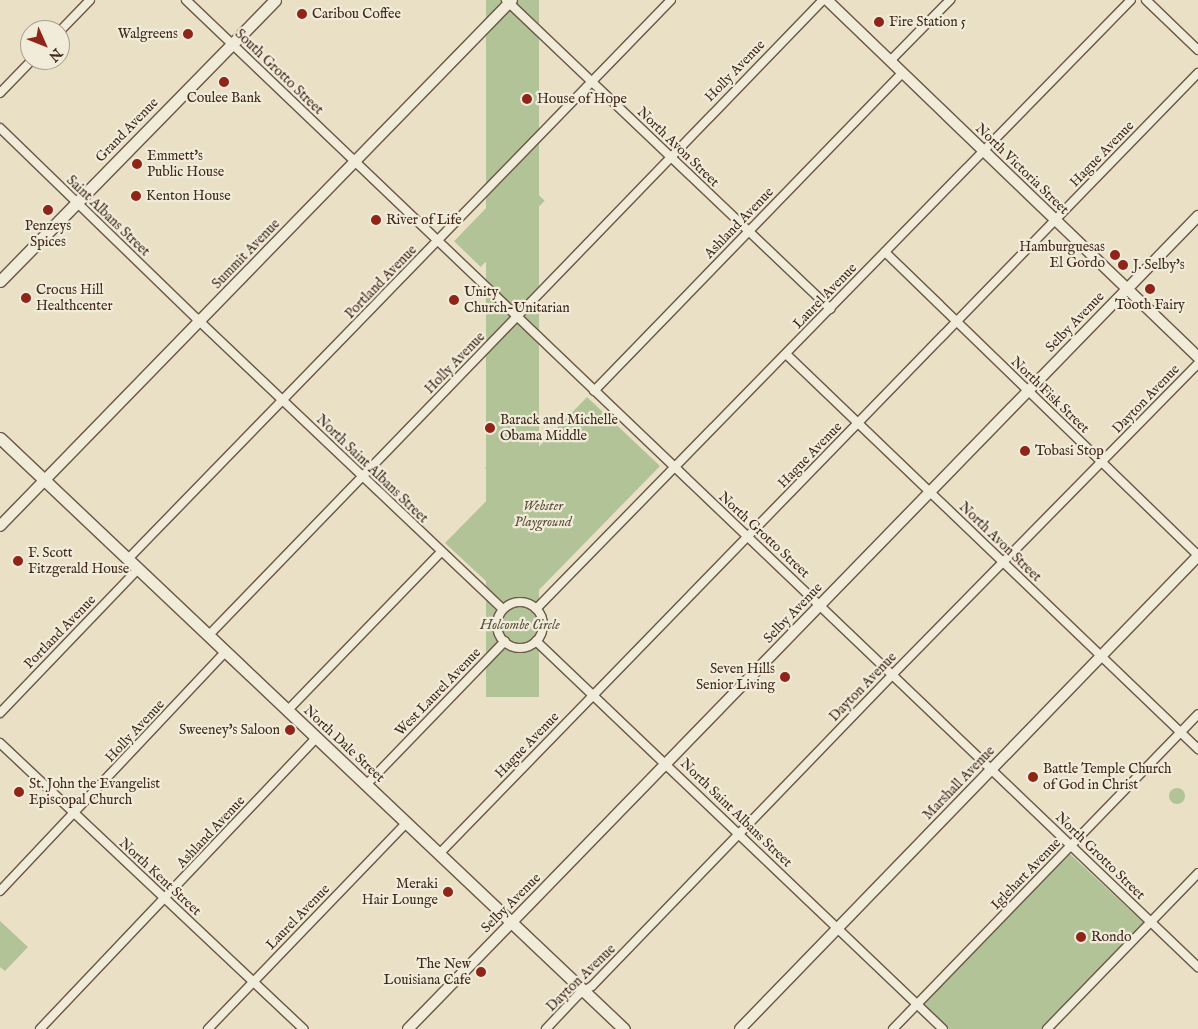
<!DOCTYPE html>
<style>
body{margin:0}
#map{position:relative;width:1198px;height:1029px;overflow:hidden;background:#e9e0c6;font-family:"IM FELL English",serif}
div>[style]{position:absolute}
.green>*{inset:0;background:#b3c398;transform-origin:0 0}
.round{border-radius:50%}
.roads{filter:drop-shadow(1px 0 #6b5846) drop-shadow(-1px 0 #6b5846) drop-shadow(0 1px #6b5846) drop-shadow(0 -1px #6b5846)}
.minor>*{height:8px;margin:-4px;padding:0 4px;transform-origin:4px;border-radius:4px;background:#f1ebda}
.minor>.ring{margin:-4px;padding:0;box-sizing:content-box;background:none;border:8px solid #f1ebda;border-radius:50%}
.tertiary>*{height:10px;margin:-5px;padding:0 5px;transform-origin:5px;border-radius:5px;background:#f1ebda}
.secondary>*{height:11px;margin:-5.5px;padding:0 5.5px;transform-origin:5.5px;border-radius:5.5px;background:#f1ebda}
.dots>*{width:14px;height:14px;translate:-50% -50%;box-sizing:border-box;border:2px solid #f1ebda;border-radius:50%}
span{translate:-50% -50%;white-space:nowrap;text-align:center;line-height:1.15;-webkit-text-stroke:4.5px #f1ebda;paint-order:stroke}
.poi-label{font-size:14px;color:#412a1c}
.left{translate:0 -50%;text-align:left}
.right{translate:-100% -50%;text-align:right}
.street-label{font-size:14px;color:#412a1c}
.park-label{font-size:14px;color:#5e503b;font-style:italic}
.north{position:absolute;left:20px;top:20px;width:50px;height:50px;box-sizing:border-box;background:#f1ebda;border:1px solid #ab9e8e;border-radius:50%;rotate:134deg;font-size:14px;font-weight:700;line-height:20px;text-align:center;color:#412a1c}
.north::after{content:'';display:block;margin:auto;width:18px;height:22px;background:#8f2418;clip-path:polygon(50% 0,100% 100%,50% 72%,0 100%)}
</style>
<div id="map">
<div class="green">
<i style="left:486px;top:0;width:53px;height:697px"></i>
<i style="left:518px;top:175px;width:37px;height:92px;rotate:44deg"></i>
<i style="clip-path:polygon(587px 397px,660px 466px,535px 594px,513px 591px,501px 595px,445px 543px,507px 480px,504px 477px,500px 481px,485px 468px,487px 466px,508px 455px,515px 448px,527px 459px)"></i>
<i class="round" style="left:503px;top:609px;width:34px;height:34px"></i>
<i class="round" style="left:1169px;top:788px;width:16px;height:16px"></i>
<i style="clip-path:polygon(1070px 854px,1144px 923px,1042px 1029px,949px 1029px,923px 1004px)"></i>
<i style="clip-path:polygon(0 921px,28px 947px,5px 971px,0 967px)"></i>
</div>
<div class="roads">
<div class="minor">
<i style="left:186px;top:0;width:1400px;rotate:43.7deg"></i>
<i style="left:506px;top:0;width:448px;rotate:43.6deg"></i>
<i style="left:1146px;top:0;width:72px;rotate:43.9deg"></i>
<i style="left:60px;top:31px;width:43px;rotate:-45.9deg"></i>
<i style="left:890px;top:61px;width:86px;rotate:-45.5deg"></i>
<i style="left:0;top:93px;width:46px;rotate:-45.9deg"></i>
<i style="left:0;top:128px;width:273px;rotate:44.1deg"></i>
<i style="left:196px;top:318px;width:423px;rotate:43.5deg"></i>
<i style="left:885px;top:252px;width:436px;rotate:44.1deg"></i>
<i style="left:786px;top:354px;width:571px;rotate:43.79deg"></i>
<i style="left:594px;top:391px;width:443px;rotate:-45.9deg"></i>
<i style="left:128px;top:559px;width:779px;rotate:-45.83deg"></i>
<i class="ring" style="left:497px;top:602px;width:38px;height:38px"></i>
<i style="left:536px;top:609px;width:851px;rotate:-45.67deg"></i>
<i style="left:208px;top:636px;width:885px;rotate:-45.96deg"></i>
<i style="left:536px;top:641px;width:562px;rotate:43.63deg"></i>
<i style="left:287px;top:711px;width:221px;rotate:-45.9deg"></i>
<i style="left:0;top:713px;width:199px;rotate:-46.2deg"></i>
<i style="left:0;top:743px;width:417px;rotate:43.3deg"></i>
<i style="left:366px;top:785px;width:200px;rotate:-46deg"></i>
<i style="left:439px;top:854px;width:1089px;rotate:-45.82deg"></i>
<i style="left:0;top:891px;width:328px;rotate:-46.7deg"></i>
<i style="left:40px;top:1029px;width:401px;rotate:-46.5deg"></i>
<i style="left:208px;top:1029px;width:286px;rotate:-46.1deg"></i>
<i style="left:546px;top:1029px;width:47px;rotate:-46.7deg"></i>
<i style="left:578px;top:995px;width:17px;rotate:-33deg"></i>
<i style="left:592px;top:986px;width:434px;rotate:-46deg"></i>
<i style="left:893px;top:674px;width:435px;rotate:-45.5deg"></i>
<i style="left:893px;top:1029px;width:438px;rotate:-45.9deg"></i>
<i style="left:1047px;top:1029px;width:217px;rotate:-45.9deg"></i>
</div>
<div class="tertiary">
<i style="left:827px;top:0;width:515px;rotate:43.9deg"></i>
<i style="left:0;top:526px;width:734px;rotate:-45.77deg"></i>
<i style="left:408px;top:1029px;width:1134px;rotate:-45.82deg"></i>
<i style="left:740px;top:1029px;width:658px;rotate:-45.92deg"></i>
</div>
<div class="secondary">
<i style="left:0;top:281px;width:393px;rotate:-45.6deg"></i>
<i style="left:0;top:438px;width:859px;rotate:43.44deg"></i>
</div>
</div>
<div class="dots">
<i style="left:302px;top:14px;background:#8f2418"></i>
<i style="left:879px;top:22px;background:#8f2418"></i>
<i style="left:188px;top:34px;background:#8f2418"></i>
<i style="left:224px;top:82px;background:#8f2418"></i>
<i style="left:527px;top:99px;background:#8f2418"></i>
<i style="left:137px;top:164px;background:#8f2418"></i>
<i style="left:136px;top:196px;background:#8f2418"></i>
<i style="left:48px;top:210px;background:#8f2418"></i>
<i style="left:376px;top:220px;background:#8f2418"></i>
<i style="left:1115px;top:255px;background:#8f2418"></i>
<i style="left:1123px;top:265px;background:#8f2418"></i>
<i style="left:1150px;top:289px;background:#8f2418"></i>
<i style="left:26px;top:298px;background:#8f2418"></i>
<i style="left:454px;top:300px;background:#8f2418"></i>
<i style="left:490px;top:428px;background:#8f2418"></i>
<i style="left:1025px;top:451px;background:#8f2418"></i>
<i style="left:18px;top:561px;background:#8f2418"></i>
<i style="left:785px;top:677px;background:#8f2418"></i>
<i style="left:290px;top:730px;background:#8f2418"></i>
<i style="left:1033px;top:777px;background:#8f2418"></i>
<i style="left:19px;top:792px;background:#8f2418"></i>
<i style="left:448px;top:892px;background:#8f2418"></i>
<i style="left:1081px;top:937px;background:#8f2418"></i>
<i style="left:481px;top:972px;background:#8f2418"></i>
</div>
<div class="poi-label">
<span class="left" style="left:312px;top:14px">Caribou Coffee</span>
<span class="left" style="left:889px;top:22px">Fire Station 5</span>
<span class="right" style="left:178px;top:34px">Walgreens</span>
<span style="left:224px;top:98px">Coulee Bank</span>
<span class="left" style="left:537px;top:99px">House of Hope</span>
<span class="left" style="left:147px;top:164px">Emmett's<br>Public House</span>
<span class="left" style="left:146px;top:196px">Kenton House</span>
<span class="left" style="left:386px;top:220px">River of Life</span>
<span style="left:48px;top:234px">Penzeys<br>Spices</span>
<span class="right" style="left:1105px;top:255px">Hamburguesas<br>El Gordo</span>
<span class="left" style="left:1133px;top:265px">J. Selby's</span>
<span class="left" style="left:36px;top:298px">Crocus Hill<br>Healthcenter</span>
<span class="left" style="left:464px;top:300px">Unity<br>Church-Unitarian</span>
<span style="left:1150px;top:305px">Tooth Fairy</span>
<span class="left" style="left:500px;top:428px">Barack and Michelle<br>Obama Middle</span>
<span class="left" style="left:1035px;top:451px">Tobasi Stop</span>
<span class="left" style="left:28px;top:561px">F. Scott<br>Fitzgerald House</span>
<span class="right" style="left:775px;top:677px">Seven Hills<br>Senior Living</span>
<span class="right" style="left:280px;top:730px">Sweeney's Saloon</span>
<span class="left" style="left:1043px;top:777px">Battle Temple Church<br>of God in Christ</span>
<span class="left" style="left:29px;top:792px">St. John the Evangelist<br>Episcopal Church</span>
<span class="right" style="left:438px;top:892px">Meraki<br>Hair Lounge</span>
<span class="left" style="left:1091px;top:937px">Rondo</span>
<span class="right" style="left:471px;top:972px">The New<br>Louisiana Cafe</span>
</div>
<div class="street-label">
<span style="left:735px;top:71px;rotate:-46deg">Holly Avenue</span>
<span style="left:279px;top:72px;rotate:44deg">South Grotto Street</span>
<span style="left:127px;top:130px;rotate:-46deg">Grand Avenue</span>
<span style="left:678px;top:147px;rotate:44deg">North Avon Street</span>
<span style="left:1102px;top:154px;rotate:-46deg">Hague Avenue</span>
<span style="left:1022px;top:169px;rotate:44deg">North Victoria Street</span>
<span style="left:108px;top:216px;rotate:44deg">Saint Albans Street</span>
<span style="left:739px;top:223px;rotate:-46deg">Ashland Avenue</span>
<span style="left:246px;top:254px;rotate:-46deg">Summit Avenue</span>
<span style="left:381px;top:282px;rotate:-46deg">Portland Avenue</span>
<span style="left:825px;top:296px;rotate:-46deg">Laurel Avenue</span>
<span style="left:1075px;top:322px;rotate:-46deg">Selby Avenue</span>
<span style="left:455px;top:363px;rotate:-46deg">Holly Avenue</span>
<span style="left:1050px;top:395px;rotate:44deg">North Fisk Street</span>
<span style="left:1146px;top:399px;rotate:-46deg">Dayton Avenue</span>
<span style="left:810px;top:455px;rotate:-46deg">Hague Avenue</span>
<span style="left:372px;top:469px;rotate:44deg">North Saint Albans Street</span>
<span style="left:764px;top:535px;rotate:43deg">North Grotto Street</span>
<span style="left:1000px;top:542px;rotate:44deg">North Avon Street</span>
<span style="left:793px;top:613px;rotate:-46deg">Selby Avenue</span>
<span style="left:60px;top:632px;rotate:-46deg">Portland Avenue</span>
<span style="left:863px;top:687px;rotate:-46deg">Dayton Avenue</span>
<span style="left:438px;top:692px;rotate:-46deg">West Laurel Avenue</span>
<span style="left:135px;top:731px;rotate:-47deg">Holly Avenue</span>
<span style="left:344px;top:744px;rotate:43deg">North Dale Street</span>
<span style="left:527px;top:745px;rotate:-46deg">Hague Avenue</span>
<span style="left:959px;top:783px;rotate:-46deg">Marshall Avenue</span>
<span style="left:736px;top:813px;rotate:44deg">North Saint Albans Street</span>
<span style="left:211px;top:832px;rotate:-47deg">Ashland Avenue</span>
<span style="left:1100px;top:856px;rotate:44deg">North Grotto Street</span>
<span style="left:1026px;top:874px;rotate:-46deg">Iglehart Avenue</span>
<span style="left:160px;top:877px;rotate:43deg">North Kent Street</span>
<span style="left:511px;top:903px;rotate:-45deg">Selby Avenue</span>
<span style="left:298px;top:917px;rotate:-46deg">Laurel Avenue</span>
<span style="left:581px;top:978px;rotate:-44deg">Dayton Avenue</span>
</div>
<div class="park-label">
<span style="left:543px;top:514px">Webster<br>Playground</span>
<span style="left:520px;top:625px">Holcombe Circle</span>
</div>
<div class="north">N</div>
</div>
